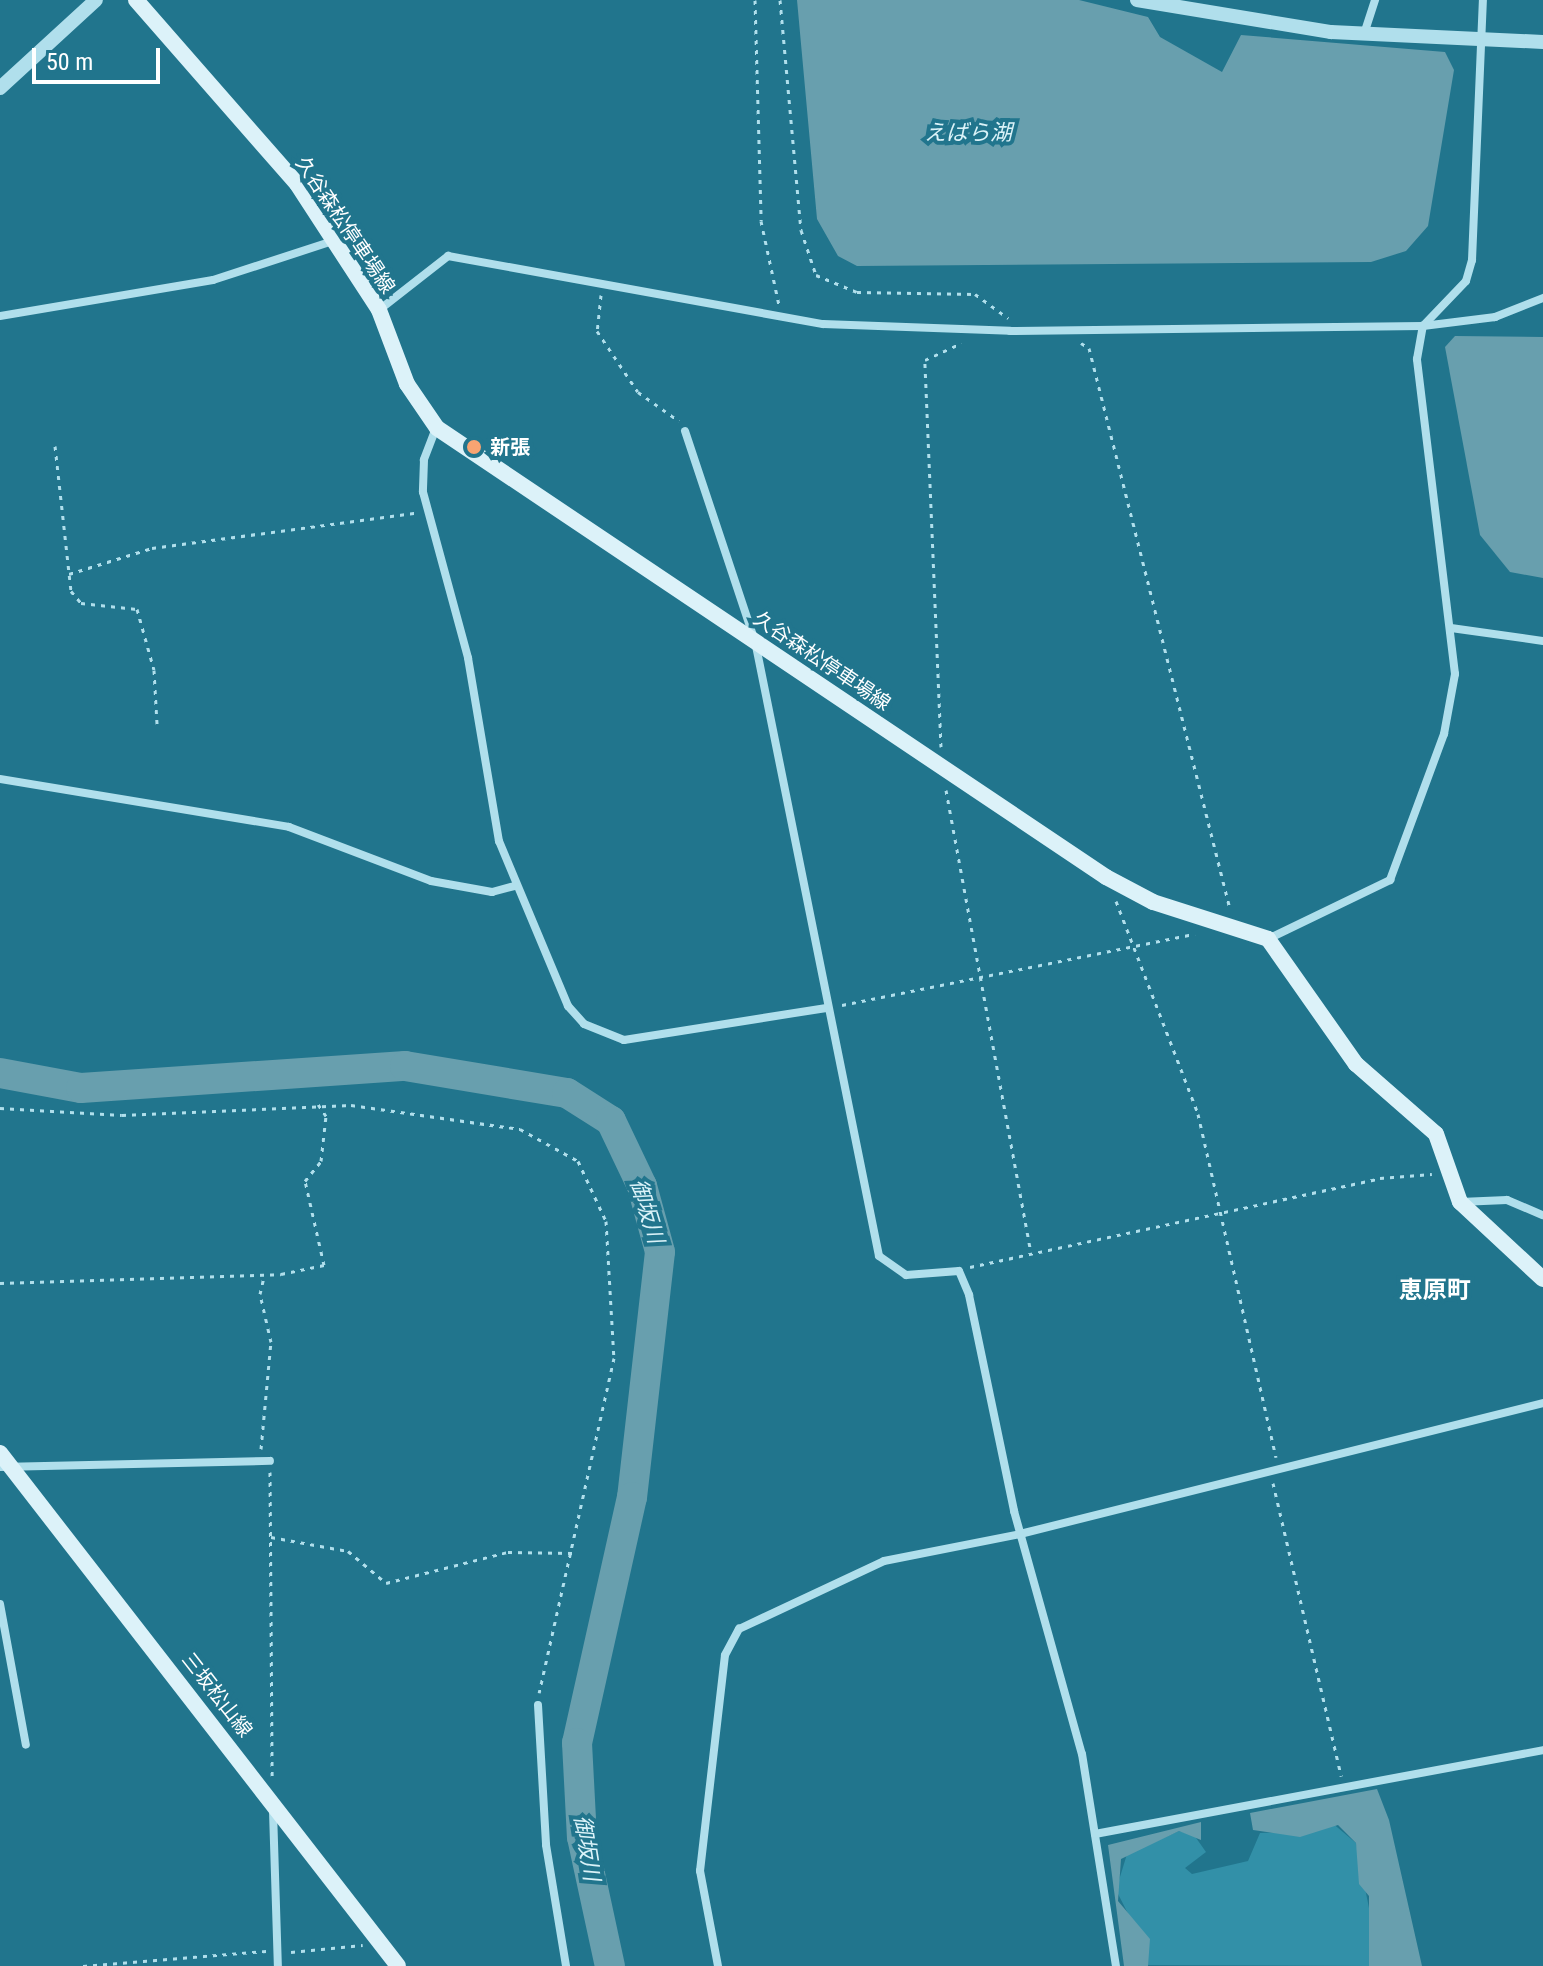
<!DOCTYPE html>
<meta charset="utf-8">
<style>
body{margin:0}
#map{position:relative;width:1543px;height:1966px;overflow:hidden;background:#21758d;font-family:"Roboto Condensed","Noto Sans JP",sans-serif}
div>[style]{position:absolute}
.green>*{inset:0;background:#3290a8}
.water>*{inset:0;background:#689fae}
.river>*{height:30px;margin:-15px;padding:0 15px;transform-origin:15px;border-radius:15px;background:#689fae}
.path>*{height:3px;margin-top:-1.5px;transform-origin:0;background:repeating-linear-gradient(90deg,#b0dfec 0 4px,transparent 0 10px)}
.minor>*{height:8px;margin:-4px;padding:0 4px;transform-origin:4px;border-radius:4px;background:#b0dfec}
.tertiary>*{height:14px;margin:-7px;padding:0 7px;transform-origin:7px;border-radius:7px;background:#b0dfec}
.secondary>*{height:16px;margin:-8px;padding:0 8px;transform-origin:8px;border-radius:8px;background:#dcf2f9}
.dots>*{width:22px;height:22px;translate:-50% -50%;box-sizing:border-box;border:4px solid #21758d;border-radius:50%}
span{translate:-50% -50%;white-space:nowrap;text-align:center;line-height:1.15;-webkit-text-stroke:8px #21758d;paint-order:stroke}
.street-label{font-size:20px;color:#fff}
.poi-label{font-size:20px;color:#fff;font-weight:700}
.left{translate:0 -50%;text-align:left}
.water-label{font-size:22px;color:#daf2f8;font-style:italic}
.quarter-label{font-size:24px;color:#fff;font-weight:700}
.scale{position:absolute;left:32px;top:48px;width:128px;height:36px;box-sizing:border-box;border:4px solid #fff;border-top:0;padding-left:10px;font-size:24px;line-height:28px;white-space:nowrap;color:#fff;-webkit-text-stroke:6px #21758d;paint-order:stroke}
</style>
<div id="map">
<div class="green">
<i style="clip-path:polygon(1331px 1822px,1356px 1843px,1373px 1928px,1369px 1966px,1145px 1965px,1145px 1947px,1116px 1890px,1127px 1854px,1179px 1831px,1194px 1835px,1206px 1852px,1185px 1868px,1192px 1874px,1248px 1861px,1260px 1833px,1318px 1831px)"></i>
</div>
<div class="water">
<i style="clip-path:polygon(797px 0,1079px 0,1148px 17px,1160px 37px,1222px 72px,1241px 35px,1445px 52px,1454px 70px,1428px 226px,1406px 251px,1371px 262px,857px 266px,838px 256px,817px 219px)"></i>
<i style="clip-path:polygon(1455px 336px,1543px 337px,1543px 578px,1510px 572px,1480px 535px,1445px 347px)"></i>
<i style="clip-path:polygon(1377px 1789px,1389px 1820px,1422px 1966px,1369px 1966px,1369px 1896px,1359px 1884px,1356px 1843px,1338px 1825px,1300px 1837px,1253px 1830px,1250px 1813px)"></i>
<i style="clip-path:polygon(1201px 1822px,1201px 1840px,1179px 1831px,1121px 1859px,1118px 1901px,1150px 1939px,1148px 1966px,1124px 1966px,1108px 1845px)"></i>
</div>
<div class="river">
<i style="left:0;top:1073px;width:82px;rotate:10.5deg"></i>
<i style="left:81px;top:1088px;width:325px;rotate:-3.9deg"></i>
<i style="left:405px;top:1066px;width:164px;rotate:9.5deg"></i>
<i style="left:567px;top:1093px;width:52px;rotate:32.5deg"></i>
<i style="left:611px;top:1121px;width:72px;rotate:64.5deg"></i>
<i style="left:642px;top:1186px;width:68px;rotate:74.7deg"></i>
<i style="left:660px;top:1252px;width:247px;rotate:96.5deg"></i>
<i style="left:632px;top:1497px;width:252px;rotate:102.6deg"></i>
<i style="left:577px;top:1743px;width:94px;rotate:87deg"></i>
<i style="left:582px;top:1837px;width:132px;rotate:77.8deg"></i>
</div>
<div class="path">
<i style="left:755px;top:0;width:221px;rotate:88.4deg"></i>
<i style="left:761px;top:221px;width:86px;rotate:77.9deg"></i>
<i style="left:780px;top:0;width:231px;rotate:84.8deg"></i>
<i style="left:801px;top:230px;width:47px;rotate:71.6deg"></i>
<i style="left:816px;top:275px;width:44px;rotate:22.5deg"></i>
<i style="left:857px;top:292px;width:118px;rotate:1deg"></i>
<i style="left:975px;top:294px;width:41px;rotate:36deg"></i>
<i style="left:601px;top:295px;width:36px;rotate:96deg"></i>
<i style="left:597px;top:331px;width:73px;rotate:56.1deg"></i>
<i style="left:638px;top:392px;width:50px;rotate:35.3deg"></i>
<i style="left:1081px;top:343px;width:9px;rotate:32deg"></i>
<i style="left:1089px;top:348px;width:578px;rotate:75.89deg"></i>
<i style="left:55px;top:446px;width:146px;rotate:83.7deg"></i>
<i style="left:71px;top:591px;width:16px;rotate:50deg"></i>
<i style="left:81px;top:603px;width:56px;rotate:6.1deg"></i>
<i style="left:137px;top:609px;width:63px;rotate:74.4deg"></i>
<i style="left:154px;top:670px;width:54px;rotate:86.8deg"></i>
<i style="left:69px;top:574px;width:87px;rotate:-17.4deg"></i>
<i style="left:152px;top:548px;width:266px;rotate:-7.6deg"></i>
<i style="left:941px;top:747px;width:387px;rotate:-92.4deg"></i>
<i style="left:925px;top:360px;width:40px;rotate:-25deg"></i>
<i style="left:946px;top:790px;width:469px;rotate:79.6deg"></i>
<i style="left:1116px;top:901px;width:228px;rotate:68.9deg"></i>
<i style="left:1198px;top:1114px;width:352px;rotate:77.2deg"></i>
<i style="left:842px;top:1005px;width:360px;rotate:-11.4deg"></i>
<i style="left:0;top:1108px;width:122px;rotate:3.3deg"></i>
<i style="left:122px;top:1115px;width:229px;rotate:-2.5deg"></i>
<i style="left:351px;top:1105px;width:171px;rotate:8.1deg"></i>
<i style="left:520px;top:1129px;width:66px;rotate:28.9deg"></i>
<i style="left:578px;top:1161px;width:66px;rotate:65deg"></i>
<i style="left:606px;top:1221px;width:137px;rotate:86.7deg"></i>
<i style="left:614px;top:1358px;width:343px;rotate:102.6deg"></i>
<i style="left:970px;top:1267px;width:420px;rotate:-12.2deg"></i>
<i style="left:1380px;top:1178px;width:52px;rotate:-4.4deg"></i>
<i style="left:0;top:1283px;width:281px;rotate:-1.8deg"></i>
<i style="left:281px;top:1274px;width:44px;rotate:-11.8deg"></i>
<i style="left:324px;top:1265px;width:86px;rotate:-102.7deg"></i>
<i style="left:305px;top:1181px;width:26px;rotate:-51deg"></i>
<i style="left:321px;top:1161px;width:45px;rotate:-83.7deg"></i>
<i style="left:326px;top:1116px;width:14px;rotate:-124deg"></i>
<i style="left:261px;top:1449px;width:107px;rotate:-84.7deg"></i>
<i style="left:271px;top:1342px;width:49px;rotate:-102.9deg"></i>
<i style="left:260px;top:1294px;width:18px;rotate:-77deg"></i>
<i style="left:270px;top:1472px;width:304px;rotate:89.6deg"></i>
<i style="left:1273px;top:1483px;width:301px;rotate:76.9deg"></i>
<i style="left:271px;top:1537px;width:78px;rotate:10.3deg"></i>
<i style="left:348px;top:1551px;width:50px;rotate:40.1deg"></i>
<i style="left:386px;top:1583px;width:126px;rotate:-14.3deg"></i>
<i style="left:508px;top:1552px;width:65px;rotate:0.9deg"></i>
<i style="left:291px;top:1952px;width:72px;rotate:-5.6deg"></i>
<i style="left:83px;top:1966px;width:184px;rotate:-4.7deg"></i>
</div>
<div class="minor">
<i style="left:1364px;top:34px;width:36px;rotate:-72deg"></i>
<i style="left:379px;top:310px;width:88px;rotate:-38deg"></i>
<i style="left:448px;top:256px;width:381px;rotate:10.3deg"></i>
<i style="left:823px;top:324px;width:187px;rotate:2.1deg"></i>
<i style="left:1010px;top:331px;width:413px;rotate:-0.7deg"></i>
<i style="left:1423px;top:326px;width:73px;rotate:-7.1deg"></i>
<i style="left:1495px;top:317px;width:52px;rotate:-21.6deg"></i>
<i style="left:0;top:316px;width:216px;rotate:-9.6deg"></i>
<i style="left:213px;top:280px;width:126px;rotate:-18deg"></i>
<i style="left:436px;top:428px;width:34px;rotate:111deg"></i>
<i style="left:424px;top:460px;width:32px;rotate:92deg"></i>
<i style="left:423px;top:492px;width:172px;rotate:74.8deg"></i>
<i style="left:468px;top:658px;width:186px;rotate:80.4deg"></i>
<i style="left:499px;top:841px;width:179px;rotate:67.3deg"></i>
<i style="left:568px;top:1006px;width:24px;rotate:48deg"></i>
<i style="left:584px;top:1024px;width:43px;rotate:21.8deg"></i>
<i style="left:624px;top:1040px;width:205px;rotate:-9deg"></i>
<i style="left:685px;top:431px;width:221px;rotate:71.6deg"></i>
<i style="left:755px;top:641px;width:627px;rotate:78.6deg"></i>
<i style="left:879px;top:1256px;width:33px;rotate:35deg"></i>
<i style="left:906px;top:1275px;width:53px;rotate:-4.3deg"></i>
<i style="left:959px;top:1271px;width:26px;rotate:67deg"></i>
<i style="left:969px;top:1295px;width:221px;rotate:78.2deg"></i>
<i style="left:1014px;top:1511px;width:252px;rotate:74.4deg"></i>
<i style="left:1082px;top:1754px;width:215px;rotate:80.9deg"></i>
<i style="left:1451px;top:628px;width:93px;rotate:8deg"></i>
<i style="left:0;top:779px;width:293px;rotate:9.4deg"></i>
<i style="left:289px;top:827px;width:152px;rotate:20.8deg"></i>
<i style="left:431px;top:881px;width:62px;rotate:10.2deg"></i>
<i style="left:492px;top:892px;width:23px;rotate:-15deg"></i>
<i style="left:1268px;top:939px;width:136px;rotate:-25.8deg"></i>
<i style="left:1390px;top:880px;width:156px;rotate:-69.7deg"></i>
<i style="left:1444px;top:734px;width:61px;rotate:-79.6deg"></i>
<i style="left:1455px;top:674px;width:317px;rotate:-96.9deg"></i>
<i style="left:1417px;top:359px;width:34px;rotate:-80deg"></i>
<i style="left:1423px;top:326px;width:62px;rotate:-46.3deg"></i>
<i style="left:1466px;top:281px;width:22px;rotate:-74deg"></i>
<i style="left:1472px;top:260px;width:260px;rotate:-87.6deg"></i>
<i style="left:1460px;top:1202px;width:47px;rotate:-2.4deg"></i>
<i style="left:1507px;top:1200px;width:39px;rotate:23deg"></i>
<i style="left:0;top:1467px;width:270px;rotate:-1.3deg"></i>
<i style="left:0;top:1604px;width:143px;rotate:79.6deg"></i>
<i style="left:538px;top:1705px;width:140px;rotate:86.7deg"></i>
<i style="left:546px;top:1845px;width:123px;rotate:80.6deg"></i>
<i style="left:273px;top:1811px;width:155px;rotate:88.2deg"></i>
<i style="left:1095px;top:1834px;width:456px;rotate:-10.6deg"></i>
<i style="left:718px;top:1966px;width:97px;rotate:-100.7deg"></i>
<i style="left:700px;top:1871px;width:217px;rotate:-83.4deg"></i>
<i style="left:725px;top:1655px;width:30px;rotate:-62deg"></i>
<i style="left:739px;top:1629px;width:160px;rotate:-25.1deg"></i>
<i style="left:884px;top:1561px;width:139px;rotate:-11.2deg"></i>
<i style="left:1020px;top:1534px;width:539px;rotate:-14.06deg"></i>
</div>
<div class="tertiary">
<i style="left:1137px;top:0;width:197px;rotate:9.4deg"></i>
<i style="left:1331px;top:32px;width:212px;rotate:2.7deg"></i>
<i style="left:0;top:88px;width:130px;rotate:-42.5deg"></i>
</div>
<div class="secondary">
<i style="left:136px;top:0;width:244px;rotate:48.8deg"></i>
<i style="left:297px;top:184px;width:150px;rotate:56.9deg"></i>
<i style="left:379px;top:310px;width:79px;rotate:69.3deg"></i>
<i style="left:407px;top:384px;width:53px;rotate:55.7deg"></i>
<i style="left:437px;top:428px;width:806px;rotate:33.87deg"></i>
<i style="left:1106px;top:877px;width:53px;rotate:28deg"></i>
<i style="left:1153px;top:902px;width:121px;rotate:17.8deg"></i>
<i style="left:1268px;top:939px;width:153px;rotate:54.9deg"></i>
<i style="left:1356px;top:1064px;width:106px;rotate:41.2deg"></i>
<i style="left:1436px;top:1134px;width:72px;rotate:70.6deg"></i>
<i style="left:1460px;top:1202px;width:113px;rotate:42.9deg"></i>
<i style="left:0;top:1453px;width:649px;rotate:52.19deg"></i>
</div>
<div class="dots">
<i style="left:474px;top:447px;background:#f8a472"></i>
</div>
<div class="street-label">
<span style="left:345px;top:225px;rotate:56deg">久谷森松停車場線</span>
<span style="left:822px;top:661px;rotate:34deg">久谷森松停車場線</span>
<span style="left:217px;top:1695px;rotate:52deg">三坂松山線</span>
</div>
<div class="poi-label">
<span class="left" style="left:490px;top:447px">新張</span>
</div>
<div class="water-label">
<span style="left:968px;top:133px">えばら湖</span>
<span style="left:647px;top:1211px;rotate:73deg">御坂川</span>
<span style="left:587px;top:1848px;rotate:81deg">御坂川</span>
</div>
<div class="quarter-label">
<span style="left:1435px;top:1291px">恵原町</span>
</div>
<div class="scale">50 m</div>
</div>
